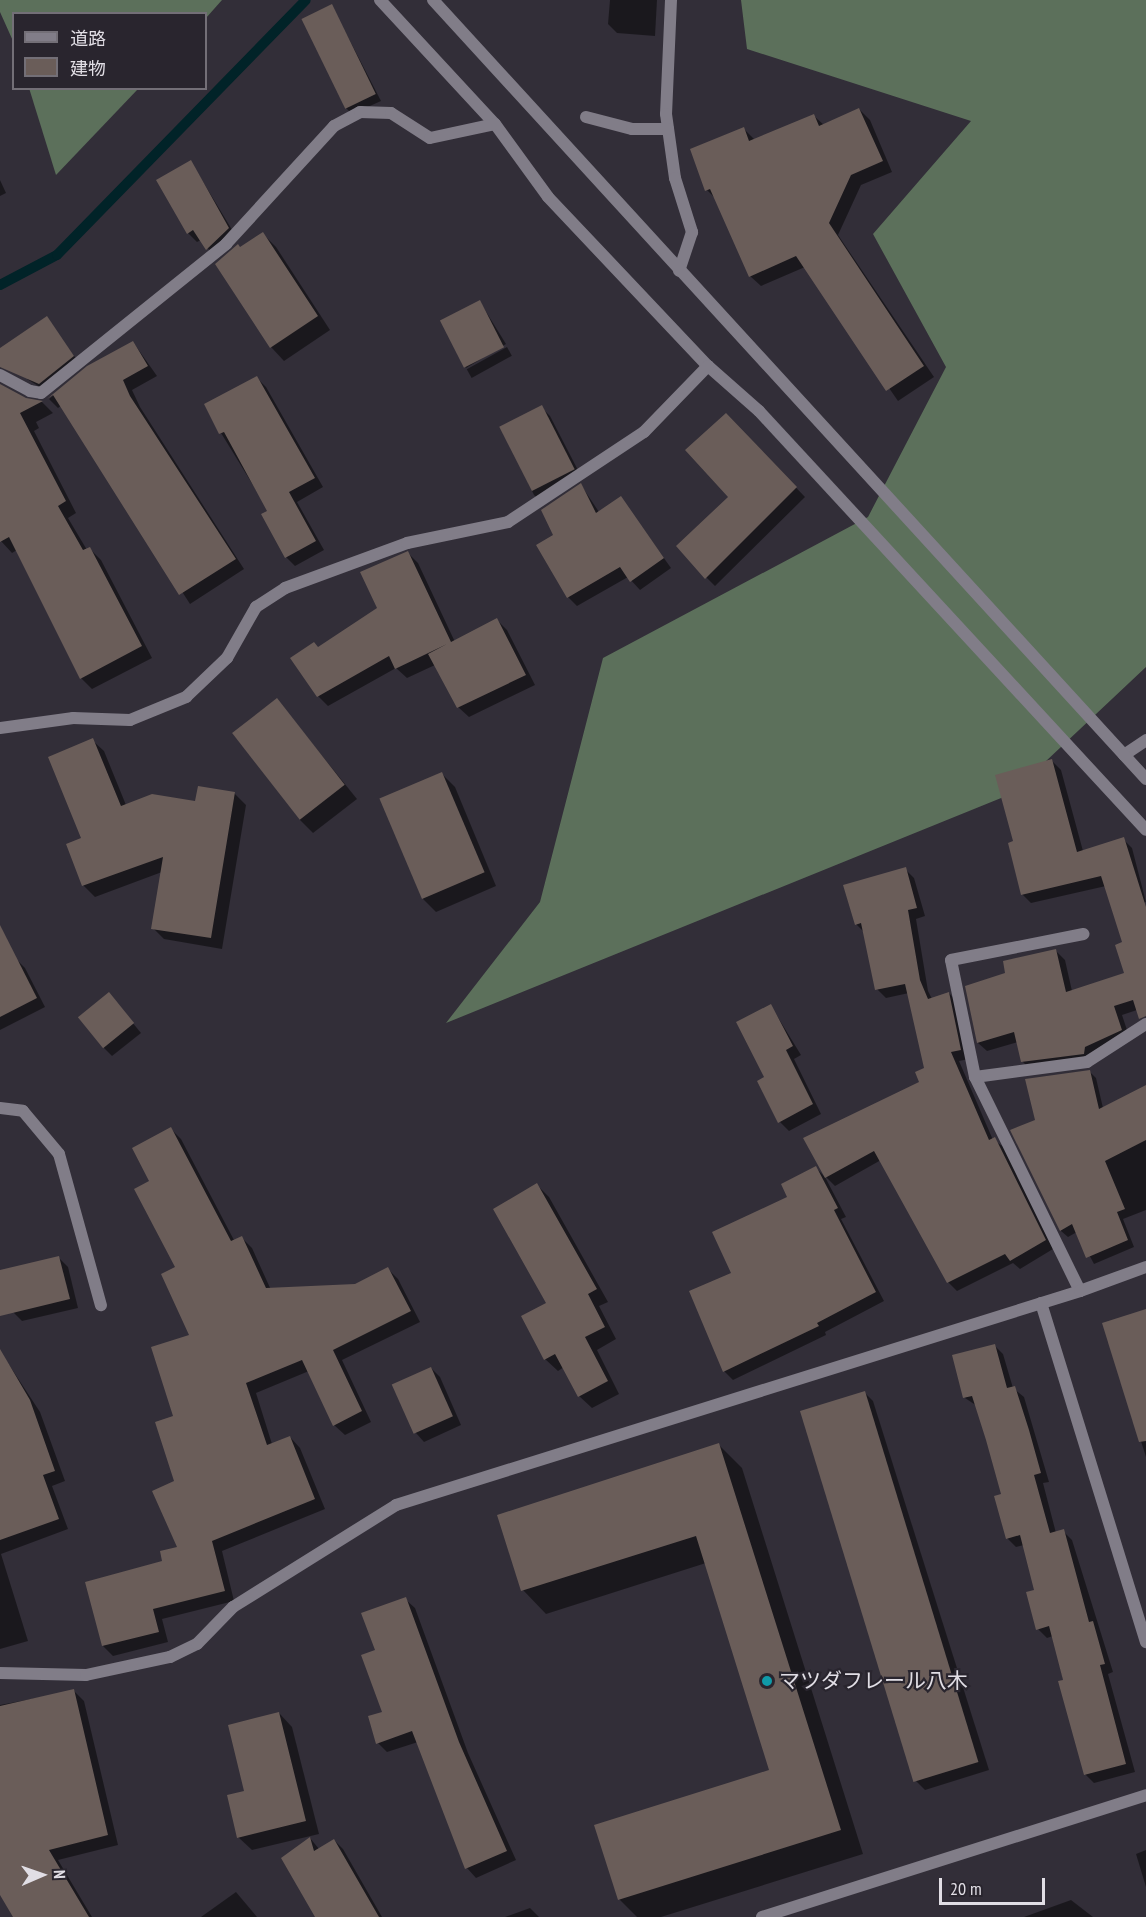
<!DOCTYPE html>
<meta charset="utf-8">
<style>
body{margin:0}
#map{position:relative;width:1146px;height:1917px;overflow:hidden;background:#322e38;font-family:"PT Sans Narrow","Noto Sans JP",sans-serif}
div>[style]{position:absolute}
.forest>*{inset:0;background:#5c705b}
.shadow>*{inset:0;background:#0007;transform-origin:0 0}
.stream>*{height:10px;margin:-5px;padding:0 5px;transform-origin:5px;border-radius:5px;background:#012328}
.building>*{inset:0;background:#6a5d59;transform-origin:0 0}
.minor>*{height:12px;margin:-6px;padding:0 6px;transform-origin:6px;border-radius:6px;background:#817d88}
.tertiary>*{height:12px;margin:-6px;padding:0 6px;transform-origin:6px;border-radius:6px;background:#817d88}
.dots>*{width:16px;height:16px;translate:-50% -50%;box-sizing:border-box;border:3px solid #29252e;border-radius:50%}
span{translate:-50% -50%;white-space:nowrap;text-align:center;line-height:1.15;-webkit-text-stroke:4.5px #29252e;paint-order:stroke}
.poi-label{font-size:21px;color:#e1dee5}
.left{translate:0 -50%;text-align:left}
.legend{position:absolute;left:12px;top:12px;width:195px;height:78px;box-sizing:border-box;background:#29252e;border:2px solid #736f77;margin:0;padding:8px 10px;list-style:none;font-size:18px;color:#e1dee5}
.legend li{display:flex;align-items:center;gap:12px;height:30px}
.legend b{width:30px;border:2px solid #736f77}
.north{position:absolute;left:12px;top:1845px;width:60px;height:60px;-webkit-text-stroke:4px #29252e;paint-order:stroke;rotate:88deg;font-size:16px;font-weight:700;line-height:24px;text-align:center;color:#e1dee5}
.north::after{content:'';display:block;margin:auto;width:21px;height:27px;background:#e1dee5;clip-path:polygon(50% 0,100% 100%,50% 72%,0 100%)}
.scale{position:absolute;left:939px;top:1878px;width:106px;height:27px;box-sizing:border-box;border:3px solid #e1dee5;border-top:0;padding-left:8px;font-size:18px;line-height:21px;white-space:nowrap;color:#e1dee5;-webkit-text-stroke:4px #29252e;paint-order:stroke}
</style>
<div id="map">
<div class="forest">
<i style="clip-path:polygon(0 0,222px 0,206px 18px,206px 14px,14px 14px,13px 41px,0 12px)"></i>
<i style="clip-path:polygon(741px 0,1146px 0,1146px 667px,1011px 794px,446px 1023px,540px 902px,603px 658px,868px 517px,946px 367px,873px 234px,971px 121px,747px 49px)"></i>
<i style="clip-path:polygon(29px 88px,138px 88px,138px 89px,56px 175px)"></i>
</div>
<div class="shadow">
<i style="clip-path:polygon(610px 0,657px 0,655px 36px,617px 33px,608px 24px)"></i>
<i style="clip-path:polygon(332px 6px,381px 101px,352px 114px,345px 107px)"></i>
<i style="clip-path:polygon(859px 109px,870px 120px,892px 172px,861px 185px,838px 235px,934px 377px,898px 401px,805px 267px,761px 286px,750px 276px,717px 200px,707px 190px,744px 129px,755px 140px,814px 116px,824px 125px)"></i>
<i style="clip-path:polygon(191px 162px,237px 238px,216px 258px,201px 240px,197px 242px,188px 233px)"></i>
<i style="clip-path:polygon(0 180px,6px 193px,0 196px)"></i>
<i style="clip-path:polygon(263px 234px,276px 247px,330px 330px,284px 361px,271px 347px,240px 248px)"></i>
<i style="clip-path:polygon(480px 302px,506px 344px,466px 368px,442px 321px)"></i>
<i style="clip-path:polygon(133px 342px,157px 376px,132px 390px,140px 407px,244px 569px,190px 604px,62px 405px,58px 408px,49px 399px,88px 368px)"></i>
<i style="left:507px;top:347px;width:10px;height:46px;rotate:61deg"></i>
<i style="clip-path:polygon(71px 353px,80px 362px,48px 392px,27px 379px)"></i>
<i style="clip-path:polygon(257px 378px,266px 387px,323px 487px,297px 502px,324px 550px,295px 566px,286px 557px,269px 511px,221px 433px)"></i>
<i style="clip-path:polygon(0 394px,42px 402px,53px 413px,36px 422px,39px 428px,34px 431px,76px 513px,68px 518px,87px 550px,90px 549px,101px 560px,152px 658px,92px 689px,81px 678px,17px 550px,12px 553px,0 540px)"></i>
<i style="clip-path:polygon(541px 407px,550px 416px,582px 478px,543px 503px,534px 495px,501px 427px)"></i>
<i style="clip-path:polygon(726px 415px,805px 497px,715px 586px,706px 577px,730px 497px)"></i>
<i style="clip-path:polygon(581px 485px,599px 512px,621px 498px,671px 568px,640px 590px,628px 577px,577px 606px,568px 597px,555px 535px)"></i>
<i style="clip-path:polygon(408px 553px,418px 563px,455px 642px,497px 620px,507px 630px,535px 685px,469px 717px,458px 707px,435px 665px,407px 678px,396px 668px,328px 706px,318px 696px,319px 649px,379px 609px)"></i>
<i style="clip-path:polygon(277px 700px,357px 799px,313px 833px,300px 820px)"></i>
<i style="clip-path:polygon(92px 740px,104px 751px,126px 805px,197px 803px,234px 793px,246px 805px,222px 949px,164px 939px,153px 928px,162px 872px,95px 897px,83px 885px)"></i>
<i style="clip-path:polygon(1052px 761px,1061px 770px,1083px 851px,1123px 839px,1132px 848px,1146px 902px,1120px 911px,1106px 886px,1031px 903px,1022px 894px,1015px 842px)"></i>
<i style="clip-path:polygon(442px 774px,455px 787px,496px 886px,436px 912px,422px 898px)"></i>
<i style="clip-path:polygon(905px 869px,914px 878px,925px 916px,916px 919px,928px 991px,932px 999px,949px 993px,957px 1002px,969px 1059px,959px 1061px,993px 1140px,1004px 1147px,1053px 1249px,1020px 1269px,1013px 1263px,957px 1291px,948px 1282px,881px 1160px,835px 1186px,826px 1177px,921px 1082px,926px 1069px,909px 993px,886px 998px,877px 989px,865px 933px,856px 924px)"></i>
<i style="clip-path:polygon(1146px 937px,1146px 1007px,1122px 1015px,1130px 1039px,1093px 1056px,1032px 1071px,1023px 1062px,1018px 1042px,987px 1051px,978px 1043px,1007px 974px,1056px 951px,1065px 960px,1072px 991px,1126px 974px)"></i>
<i style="clip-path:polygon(16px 959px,25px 968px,45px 1007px,0 1030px,0 968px)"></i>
<i style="clip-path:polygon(109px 994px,141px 1033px,112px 1056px,103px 1047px)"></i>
<i style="clip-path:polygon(771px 1006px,801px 1055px,794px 1059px,821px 1114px,789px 1131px,780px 1122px,766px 1078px)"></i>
<i style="clip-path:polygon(1089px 1071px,1096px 1078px,1103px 1108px,1146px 1086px,1146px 1210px,1123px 1219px,1134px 1247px,1094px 1264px,1077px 1232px,1068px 1237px,1061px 1231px,1012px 1131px,1037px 1121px)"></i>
<i style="clip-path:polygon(171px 1129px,181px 1139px,235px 1242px,242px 1238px,252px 1248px,271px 1290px,355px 1285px,388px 1269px,398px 1279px,420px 1322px,342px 1360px,371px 1422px,345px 1435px,334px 1425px,309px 1371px,256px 1393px,272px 1444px,290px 1437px,300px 1448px,325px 1509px,222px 1551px,234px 1601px,162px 1619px,168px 1642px,113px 1656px,103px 1646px,164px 1563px,179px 1548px,175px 1417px,191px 1336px,177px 1268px,151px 1182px)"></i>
<i style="clip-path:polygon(816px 1168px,825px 1177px,846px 1217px,841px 1219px,884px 1301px,825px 1332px,826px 1335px,733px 1380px,724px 1371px,733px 1274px)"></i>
<i style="clip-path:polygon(537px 1185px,549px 1197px,608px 1302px,599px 1306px,616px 1339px,597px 1350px,619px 1394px,592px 1408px,579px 1396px,564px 1367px,558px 1371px,545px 1359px,548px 1304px)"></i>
<i style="clip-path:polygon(59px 1258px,68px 1267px,78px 1308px,22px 1321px,13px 1312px)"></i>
<i style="clip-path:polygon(1146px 1310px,1146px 1457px,1104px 1324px)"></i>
<i style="clip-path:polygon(994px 1345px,1003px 1354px,1013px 1388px,1024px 1397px,1049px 1482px,1043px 1483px,1056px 1533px,1063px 1531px,1072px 1540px,1113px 1672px,1108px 1674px,1135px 1772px,1094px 1783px,1085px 1774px,1053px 1636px,1047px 1638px,1038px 1629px,1036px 1591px,1024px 1545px,1016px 1547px,1007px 1538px,1003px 1495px,977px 1406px,965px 1398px)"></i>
<i style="clip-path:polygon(0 1351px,40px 1412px,65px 1481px,52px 1486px,68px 1529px,1px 1554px,28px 1641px,0 1649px)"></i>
<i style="clip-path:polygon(431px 1368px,440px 1377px,461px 1425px,424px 1442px,416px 1433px,394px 1385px)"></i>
<i style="clip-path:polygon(864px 1392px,873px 1401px,989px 1770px,925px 1790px,916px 1781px)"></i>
<i style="clip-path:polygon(718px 1444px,742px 1468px,863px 1854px,661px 1917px,637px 1917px,619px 1899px,771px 1771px,706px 1563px,546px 1614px,523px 1590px)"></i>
<i style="clip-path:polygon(405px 1599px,415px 1608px,468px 1753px,516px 1860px,476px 1878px,467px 1868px,418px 1742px,387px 1752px,378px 1743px,384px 1712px,377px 1651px)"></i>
<i style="clip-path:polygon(74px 1691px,84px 1701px,118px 1845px,58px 1860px,92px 1917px,15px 1917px,0 1892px,0 1705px)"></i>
<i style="clip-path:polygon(279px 1713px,292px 1727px,319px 1834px,252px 1850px,238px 1837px,245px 1792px)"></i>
<i style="clip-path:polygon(310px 1838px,319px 1849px,334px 1840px,343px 1849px,382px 1917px,317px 1917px)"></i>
<i style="clip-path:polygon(1146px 1850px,1146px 1887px,1136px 1854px)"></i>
<i style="clip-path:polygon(236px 1892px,257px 1917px,201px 1917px)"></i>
<i style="clip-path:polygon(1071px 1900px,1093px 1917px,1024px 1917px)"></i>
<i style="clip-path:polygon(530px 1908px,539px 1917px,505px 1917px)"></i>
</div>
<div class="stream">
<i style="left:0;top:285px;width:64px;rotate:-27.8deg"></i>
<i style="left:57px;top:255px;width:356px;rotate:-45.7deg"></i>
</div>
<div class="building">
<i style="left:332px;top:4px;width:100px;height:34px;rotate:64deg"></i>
<i style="clip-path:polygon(859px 108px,883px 161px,851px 175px,829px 223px,924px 366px,886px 391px,796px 256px,749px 277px,710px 189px,705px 191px,690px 149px,744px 127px,749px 141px,814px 114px,819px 126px)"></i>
<i style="clip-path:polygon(191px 160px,229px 228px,206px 250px,193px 230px,187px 234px,156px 180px)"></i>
<i style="clip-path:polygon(263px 232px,318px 316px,270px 348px,215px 264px,238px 244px,240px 247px)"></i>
<i style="left:480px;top:300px;width:53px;height:45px;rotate:63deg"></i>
<i style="clip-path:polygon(47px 316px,74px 356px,39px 384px,0 367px,0 348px)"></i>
<i style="clip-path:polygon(133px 341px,148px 366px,123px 380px,130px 396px,236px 559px,179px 595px,53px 395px,47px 399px,87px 366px)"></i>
<i style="clip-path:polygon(257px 376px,315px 478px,289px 492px,316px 541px,285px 558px,261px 514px,267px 511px,224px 432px,219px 434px,204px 404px)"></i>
<i style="clip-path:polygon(0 384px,26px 398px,43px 401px,20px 413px,66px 501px,58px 506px,83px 550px,90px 547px,142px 646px,80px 679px,9px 537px,0 542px)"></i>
<i style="left:542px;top:405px;width:72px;height:48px;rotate:63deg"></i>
<i style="clip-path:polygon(726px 413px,797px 487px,705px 579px,676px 546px,728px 497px,685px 450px)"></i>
<i style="clip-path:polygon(581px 483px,596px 513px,621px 496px,664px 558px,630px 582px,620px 567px,567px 598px,536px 545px,553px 535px,541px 510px)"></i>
<i style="clip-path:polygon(408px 551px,451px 642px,497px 618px,526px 675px,457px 708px,428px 654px,447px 644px,395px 669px,389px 656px,317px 697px,290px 658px,314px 642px,318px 647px,377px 608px,360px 572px)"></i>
<i style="left:277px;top:698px;width:110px;height:57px;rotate:52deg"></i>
<i style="clip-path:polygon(93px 738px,121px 806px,152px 794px,195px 801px,198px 786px,235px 792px,211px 938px,151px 929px,163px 857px,82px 886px,66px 844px,81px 838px,48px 757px)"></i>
<i style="clip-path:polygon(1052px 759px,1077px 852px,1124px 837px,1146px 907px,1146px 1016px,1139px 1019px,1133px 1000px,1114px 1006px,1122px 1030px,1085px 1047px,1084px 1054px,1021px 1062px,1014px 1032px,977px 1043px,965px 986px,1005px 973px,1003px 961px,1056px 949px,1066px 992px,1124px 973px,1115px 945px,1122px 942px,1101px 876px,1021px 895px,1008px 843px,1013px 841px,995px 775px)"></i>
<i style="left:442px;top:772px;width:109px;height:68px;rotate:67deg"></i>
<i style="clip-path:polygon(906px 867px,917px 908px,908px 910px,920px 980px,928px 999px,949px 992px,961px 1050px,951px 1052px,989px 1140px,995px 1137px,1046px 1240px,1010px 1261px,1005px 1254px,947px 1283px,874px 1151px,825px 1178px,803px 1138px,919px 1082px,915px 1072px,924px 1068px,905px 984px,875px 990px,861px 923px,855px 925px,843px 885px)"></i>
<i style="clip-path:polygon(0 925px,37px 998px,0 1017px)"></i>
<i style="left:109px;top:992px;width:40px;height:40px;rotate:51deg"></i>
<i style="clip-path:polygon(771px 1004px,793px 1046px,786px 1050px,813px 1104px,778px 1123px,757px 1081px,764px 1077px,736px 1022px)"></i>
<i style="clip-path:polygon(1090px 1070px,1099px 1109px,1146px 1085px,1146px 1140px,1105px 1161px,1125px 1209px,1117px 1212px,1128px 1240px,1086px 1258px,1072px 1224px,1060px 1231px,1010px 1130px,1035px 1120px,1025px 1079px)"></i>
<i style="clip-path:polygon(171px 1127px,231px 1241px,242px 1236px,266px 1288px,355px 1284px,388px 1267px,411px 1311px,333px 1350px,362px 1411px,333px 1426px,302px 1360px,246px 1383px,267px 1445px,290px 1436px,315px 1499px,212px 1541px,225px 1591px,153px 1609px,159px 1632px,102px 1646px,85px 1582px,162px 1561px,160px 1551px,177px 1547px,152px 1491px,174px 1481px,155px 1422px,173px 1416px,151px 1347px,189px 1335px,161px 1274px,175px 1267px,134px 1189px,149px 1181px,132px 1148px)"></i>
<i style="clip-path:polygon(816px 1166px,838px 1208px,834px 1210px,876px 1292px,817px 1323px,819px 1326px,723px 1372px,689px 1291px,731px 1273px,712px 1232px,787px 1197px,781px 1184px)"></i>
<i style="clip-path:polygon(537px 1183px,597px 1289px,588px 1294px,605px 1327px,585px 1337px,608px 1381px,578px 1397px,555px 1354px,544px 1360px,521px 1316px,546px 1303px,493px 1209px)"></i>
<i style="clip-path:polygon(59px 1256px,70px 1299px,0 1316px,0 1270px)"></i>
<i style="clip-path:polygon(1146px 1309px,1146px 1441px,1139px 1442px,1102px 1323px)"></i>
<i style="clip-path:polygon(995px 1344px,1007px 1388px,1015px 1386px,1029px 1430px,1041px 1473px,1034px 1475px,1050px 1533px,1064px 1529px,1089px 1622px,1093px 1621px,1105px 1664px,1100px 1665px,1126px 1764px,1084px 1775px,1058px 1681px,1063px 1680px,1049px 1626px,1036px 1630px,1026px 1592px,1034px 1590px,1020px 1535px,1006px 1539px,994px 1496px,1001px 1494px,986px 1440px,972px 1396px,963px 1398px,952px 1355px)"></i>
<i style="clip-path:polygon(0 1349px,30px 1400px,55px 1471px,43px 1475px,59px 1519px,0 1540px)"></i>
<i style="left:431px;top:1367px;width:54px;height:43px;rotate:66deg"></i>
<i style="left:865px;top:1391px;width:388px;height:68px;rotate:73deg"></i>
<i style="clip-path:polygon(719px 1443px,841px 1830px,618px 1900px,594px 1825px,769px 1770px,696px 1536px,521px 1591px,497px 1515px)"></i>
<i style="clip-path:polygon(406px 1597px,459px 1742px,507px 1851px,465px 1869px,412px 1731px,376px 1744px,368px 1716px,382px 1712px,361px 1655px,375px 1650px,361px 1613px)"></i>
<i style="clip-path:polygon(74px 1689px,108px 1835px,49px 1850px,89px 1917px,13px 1917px,0 1895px,0 1706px)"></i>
<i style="clip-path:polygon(279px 1712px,306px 1821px,237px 1838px,227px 1795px,244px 1791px,228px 1725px)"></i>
<i style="clip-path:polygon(310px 1837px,314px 1851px,334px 1839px,379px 1917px,315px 1917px,281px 1858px)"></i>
</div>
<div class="minor">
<i style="left:380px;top:0;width:169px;rotate:47.2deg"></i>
<i style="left:495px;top:124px;width:90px;rotate:54deg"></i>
<i style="left:548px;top:197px;width:233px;rotate:46.6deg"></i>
<i style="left:708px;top:366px;width:68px;rotate:41.4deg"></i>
<i style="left:759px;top:411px;width:570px;rotate:47.27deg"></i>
<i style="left:671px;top:0;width:114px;rotate:92.5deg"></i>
<i style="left:666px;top:114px;width:65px;rotate:82deg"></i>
<i style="left:675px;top:178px;width:57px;rotate:72.5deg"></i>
<i style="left:692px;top:232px;width:41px;rotate:108.4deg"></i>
<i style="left:586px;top:117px;width:48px;rotate:14.6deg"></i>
<i style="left:632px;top:129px;width:36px"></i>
<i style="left:0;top:375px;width:34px;rotate:28deg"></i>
<i style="left:30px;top:391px;width:11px;rotate:10deg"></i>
<i style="left:41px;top:393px;width:238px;rotate:-38.8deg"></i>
<i style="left:226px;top:244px;width:160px;rotate:-47.5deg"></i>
<i style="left:334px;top:126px;width:30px;rotate:-28deg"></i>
<i style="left:360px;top:112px;width:31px;rotate:2deg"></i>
<i style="left:391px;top:113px;width:46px;rotate:32.7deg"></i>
<i style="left:430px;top:138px;width:66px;rotate:-12.2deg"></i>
<i style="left:0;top:728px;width:74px;rotate:-7.8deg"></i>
<i style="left:73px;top:718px;width:57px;rotate:2deg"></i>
<i style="left:130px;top:720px;width:61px;rotate:-22.3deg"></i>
<i style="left:186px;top:697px;width:57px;rotate:-43.6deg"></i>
<i style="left:227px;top:658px;width:59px;rotate:-60.4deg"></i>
<i style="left:256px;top:607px;width:35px;rotate:-33deg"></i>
<i style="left:285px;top:588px;width:130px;rotate:-20.2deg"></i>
<i style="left:407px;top:543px;width:103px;rotate:-11.7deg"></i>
<i style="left:508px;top:522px;width:163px;rotate:-33.5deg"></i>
<i style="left:644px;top:432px;width:92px;rotate:-45.9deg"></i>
<i style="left:1124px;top:755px;width:27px;rotate:-34deg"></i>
<i style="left:975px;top:1077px;width:113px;rotate:-7.6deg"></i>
<i style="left:1087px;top:1062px;width:70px;rotate:-32.8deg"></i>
<i style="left:0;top:1108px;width:23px;rotate:7deg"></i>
<i style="left:23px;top:1111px;width:56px;rotate:50.1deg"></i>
<i style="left:59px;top:1154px;width:157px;rotate:74.5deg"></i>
<i style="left:1080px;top:1291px;width:238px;rotate:-116.1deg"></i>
<i style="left:975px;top:1077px;width:119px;rotate:-101.6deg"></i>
<i style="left:951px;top:960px;width:135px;rotate:-11.1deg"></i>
<i style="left:1041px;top:1303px;width:355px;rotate:72.8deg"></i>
<i style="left:0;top:1673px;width:86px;rotate:1.3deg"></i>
<i style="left:86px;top:1675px;width:86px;rotate:-12.1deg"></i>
<i style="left:170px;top:1657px;width:30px;rotate:-26deg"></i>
<i style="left:197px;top:1644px;width:52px;rotate:-45.8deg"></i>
<i style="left:233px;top:1607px;width:192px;rotate:-32deg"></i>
<i style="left:396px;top:1505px;width:717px;rotate:-17.37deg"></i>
<i style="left:1080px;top:1291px;width:70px;rotate:-20deg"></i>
<i style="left:762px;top:1917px;width:403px;rotate:-17.6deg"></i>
</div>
<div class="tertiary">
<i style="left:433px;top:0;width:1056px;rotate:47.53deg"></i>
</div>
<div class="dots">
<i style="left:767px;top:1681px;background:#0f9aa8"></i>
</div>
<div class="poi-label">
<span class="left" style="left:779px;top:1681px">マツダフレール八木</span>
</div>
<ul class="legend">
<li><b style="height:8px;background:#817d88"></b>道路</li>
<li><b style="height:16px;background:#6a5d59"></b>建物</li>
</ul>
<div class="north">N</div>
<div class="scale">20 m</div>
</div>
